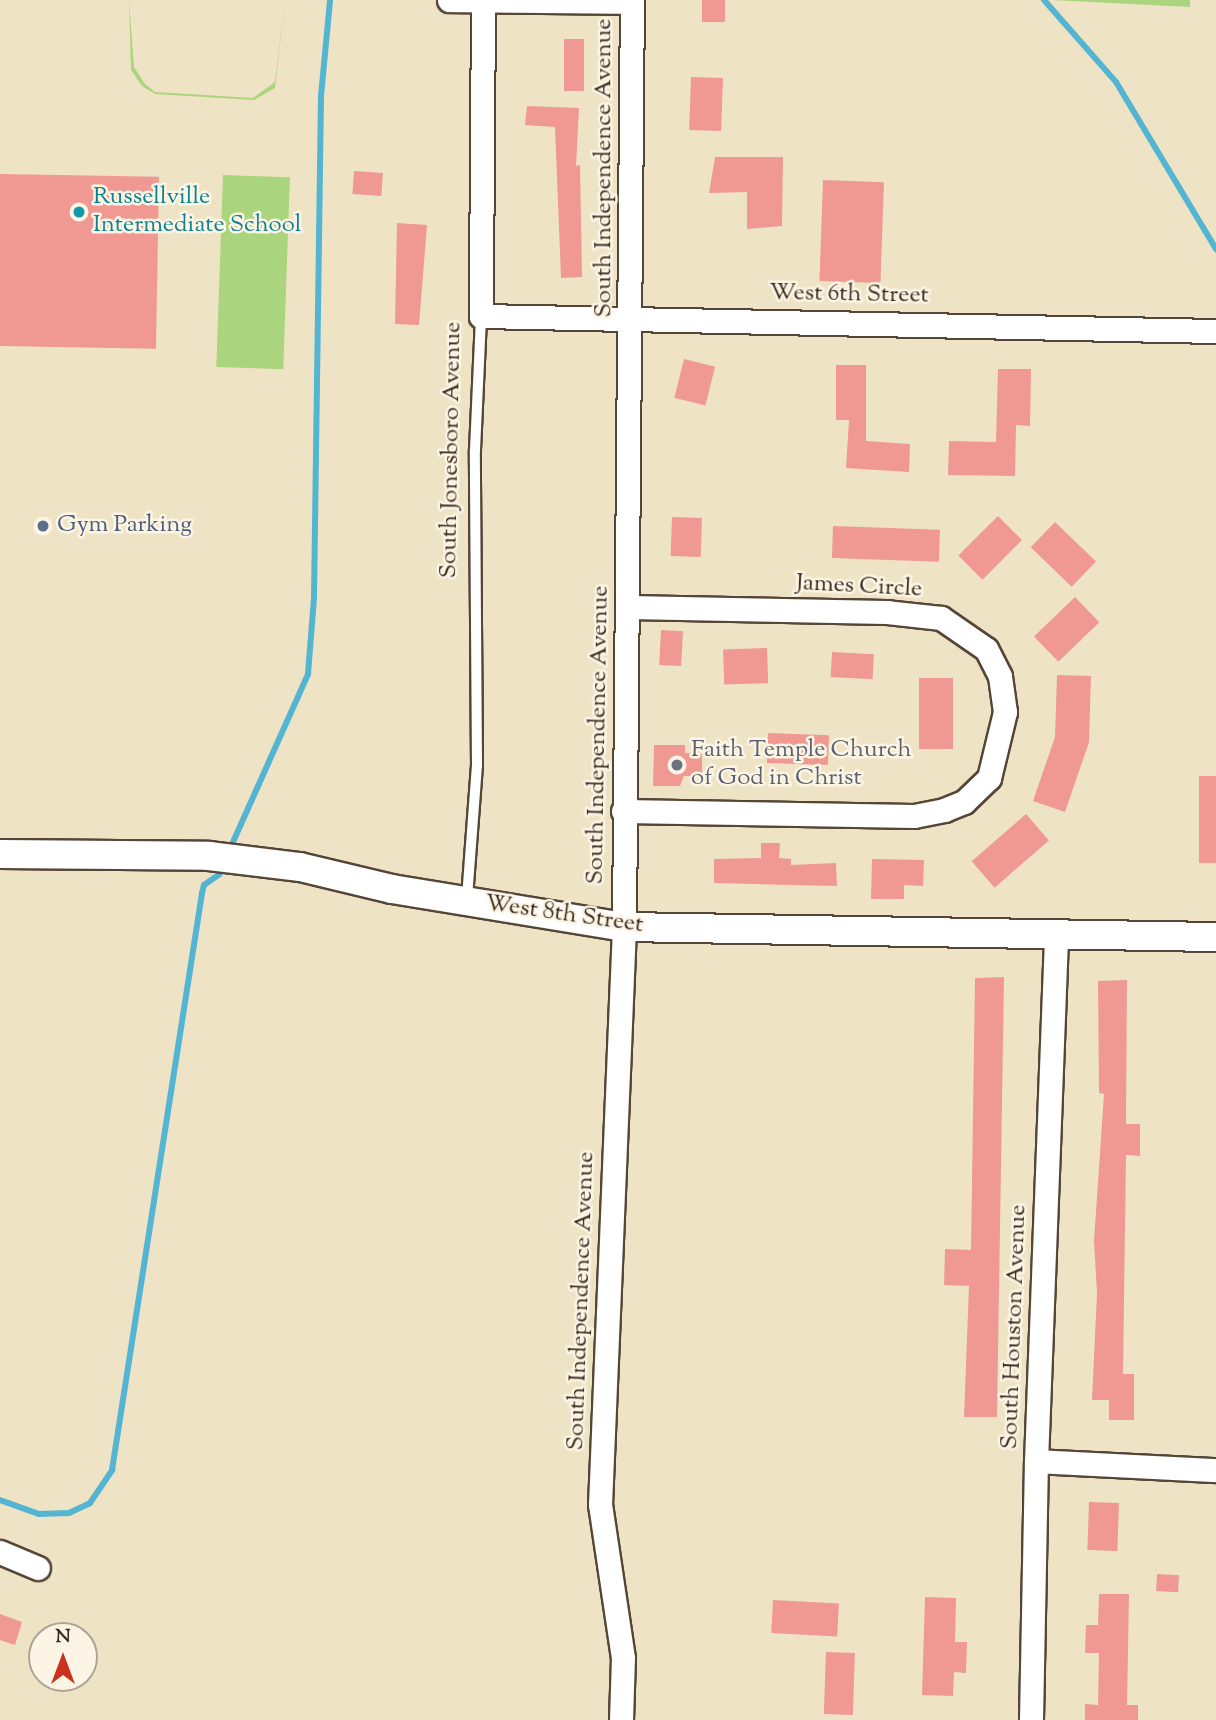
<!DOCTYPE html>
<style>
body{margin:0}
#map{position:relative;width:1216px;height:1720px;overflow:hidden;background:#eee4c5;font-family:"Sorts Mill Goudy",serif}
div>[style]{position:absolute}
.green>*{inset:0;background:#abd47f;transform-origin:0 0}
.stream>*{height:6px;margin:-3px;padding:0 3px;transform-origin:3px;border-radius:3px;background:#53b5d1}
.building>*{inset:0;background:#ef9992;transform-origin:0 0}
.roads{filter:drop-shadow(2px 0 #564637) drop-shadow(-2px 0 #564637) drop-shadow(0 2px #564637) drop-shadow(0 -2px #564637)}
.service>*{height:10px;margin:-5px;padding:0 5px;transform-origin:5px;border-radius:5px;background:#fff}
.minor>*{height:23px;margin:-11.5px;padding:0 11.5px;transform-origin:11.5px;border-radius:11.5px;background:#fff}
.tertiary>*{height:28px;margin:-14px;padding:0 14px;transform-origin:14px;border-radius:14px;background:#fff}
.dots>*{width:19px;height:19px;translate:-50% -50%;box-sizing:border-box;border:4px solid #fcf5e5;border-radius:50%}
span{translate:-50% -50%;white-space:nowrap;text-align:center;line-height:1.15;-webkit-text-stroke:5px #fcf5e5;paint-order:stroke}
.street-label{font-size:24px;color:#3b2a1e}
.culture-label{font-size:24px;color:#0d838f}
.left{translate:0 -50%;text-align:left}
.service-label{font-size:24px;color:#4e5e75}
.worship-label{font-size:24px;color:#5b616d}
.north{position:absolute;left:28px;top:1622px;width:70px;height:70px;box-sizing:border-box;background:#fcf5e5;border:2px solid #afa495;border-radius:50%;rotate:0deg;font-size:19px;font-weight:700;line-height:28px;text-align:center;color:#3b2a1e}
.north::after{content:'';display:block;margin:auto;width:24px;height:32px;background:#c8321e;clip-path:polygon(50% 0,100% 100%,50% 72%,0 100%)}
</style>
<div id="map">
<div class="green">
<i style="clip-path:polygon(129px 0,134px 67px,145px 84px,155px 92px,253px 98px,275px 82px,285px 0,275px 88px,254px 100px,155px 94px,142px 86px,131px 70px)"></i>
<i style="clip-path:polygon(1051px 0,1190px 0,1190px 7px)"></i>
<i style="left:223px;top:175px;width:67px;height:192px;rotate:2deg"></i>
</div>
<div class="stream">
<i style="left:1044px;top:0;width:109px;rotate:48.7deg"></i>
<i style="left:1116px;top:82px;width:195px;rotate:59.1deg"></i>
<i style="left:233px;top:842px;width:184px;rotate:-65.9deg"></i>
<i style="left:308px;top:674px;width:77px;rotate:-85.5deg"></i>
<i style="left:314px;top:597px;width:501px;rotate:-89.2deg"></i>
<i style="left:321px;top:96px;width:96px;rotate:-84.6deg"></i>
<i style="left:0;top:1500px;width:41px;rotate:19.7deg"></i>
<i style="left:39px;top:1514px;width:30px;rotate:-2deg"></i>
<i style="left:69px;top:1513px;width:23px;rotate:-25deg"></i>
<i style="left:90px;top:1503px;width:40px;rotate:-56deg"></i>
<i style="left:112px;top:1470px;width:584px;rotate:-81.13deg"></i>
<i style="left:202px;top:893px;width:8px;rotate:-76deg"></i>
<i style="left:204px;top:885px;width:19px;rotate:-35deg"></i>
</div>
<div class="building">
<i style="left:702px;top:0;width:23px;height:22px"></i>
<i style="left:564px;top:39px;width:20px;height:52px"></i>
<i style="left:691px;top:77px;width:32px;height:53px;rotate:2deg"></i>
<i style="clip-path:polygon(527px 106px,579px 108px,576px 166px,580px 165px,582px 277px,561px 278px,555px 127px,525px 125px)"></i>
<i style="clip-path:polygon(715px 157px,783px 157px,782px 226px,747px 229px,747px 192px,709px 193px)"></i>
<i style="left:354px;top:171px;width:29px;height:23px;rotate:4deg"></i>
<i style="left:0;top:174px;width:159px;height:172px;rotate:1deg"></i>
<i style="left:823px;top:180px;width:61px;height:101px;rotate:2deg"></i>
<i style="clip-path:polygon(397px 223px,427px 225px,419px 325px,395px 324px)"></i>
<i style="left:684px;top:359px;width:32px;height:40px;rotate:14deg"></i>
<i style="clip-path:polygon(836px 365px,866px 365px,866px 441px,910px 444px,909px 472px,846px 468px,849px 420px,836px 420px)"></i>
<i style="clip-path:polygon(998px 369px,1031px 369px,1030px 426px,1016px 425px,1015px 476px,948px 475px,949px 441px,996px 442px)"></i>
<i style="left:998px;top:516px;width:34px;height:56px;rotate:45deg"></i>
<i style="left:672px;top:517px;width:30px;height:39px;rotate:2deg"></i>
<i style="left:1055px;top:522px;width:57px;height:35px;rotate:44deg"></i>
<i style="left:833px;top:526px;width:107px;height:32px;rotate:2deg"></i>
<i style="left:1075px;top:597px;width:35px;height:57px;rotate:46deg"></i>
<i style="left:661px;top:630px;width:22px;height:35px;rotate:3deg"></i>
<i style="left:767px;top:648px;width:35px;height:44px;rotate:88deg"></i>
<i style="left:832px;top:652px;width:42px;height:25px;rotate:3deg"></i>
<i style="clip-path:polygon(1057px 675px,1091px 676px,1089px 742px,1065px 812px,1033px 801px,1055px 737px)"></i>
<i style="left:919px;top:678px;width:34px;height:71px"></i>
<i style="left:768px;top:733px;width:61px;height:30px;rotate:2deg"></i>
<i style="clip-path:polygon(654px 745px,685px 745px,685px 753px,702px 754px,702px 776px,684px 776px,680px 786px,653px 786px)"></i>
<i style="left:1199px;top:776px;width:17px;height:87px"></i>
<i style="left:1026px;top:814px;width:35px;height:72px;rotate:49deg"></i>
<i style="clip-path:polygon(761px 843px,780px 843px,779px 858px,791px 859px,791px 865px,836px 863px,837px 886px,714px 883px,714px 859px,761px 858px)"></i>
<i style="clip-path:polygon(872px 859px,924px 860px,923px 886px,904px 885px,904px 899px,871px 899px)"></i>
<i style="clip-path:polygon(1004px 977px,997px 1417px,964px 1417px,969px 1286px,944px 1285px,945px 1249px,971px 1250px,975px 978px)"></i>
<i style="clip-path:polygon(1127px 980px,1126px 1124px,1140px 1124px,1140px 1156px,1126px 1155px,1123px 1374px,1134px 1374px,1134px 1420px,1109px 1420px,1109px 1400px,1092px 1400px,1097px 1293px,1094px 1241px,1104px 1094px,1099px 1093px,1098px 981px)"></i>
<i style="left:1089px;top:1502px;width:30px;height:48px;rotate:2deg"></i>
<i style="left:1157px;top:1574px;width:22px;height:17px;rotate:3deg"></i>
<i style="clip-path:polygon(1099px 1594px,1129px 1594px,1127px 1705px,1138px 1705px,1138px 1720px,1085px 1720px,1085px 1704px,1098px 1705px,1099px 1653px,1085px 1653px,1086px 1625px,1098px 1625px)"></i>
<i style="clip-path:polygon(925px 1597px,956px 1598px,955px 1642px,967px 1642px,966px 1673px,954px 1672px,953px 1696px,922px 1695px)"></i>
<i style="left:773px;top:1600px;width:66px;height:33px;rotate:3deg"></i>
<i style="clip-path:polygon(0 1614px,22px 1622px,15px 1645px,0 1640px)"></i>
<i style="left:826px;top:1652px;width:29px;height:62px;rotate:2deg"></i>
</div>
<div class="roads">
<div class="service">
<i style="left:467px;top:898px;width:133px;rotate:-85.7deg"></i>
<i style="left:477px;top:765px;width:315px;rotate:-90.4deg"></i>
<i style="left:475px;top:450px;width:134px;rotate:-87.4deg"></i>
</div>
<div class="minor">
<i style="left:449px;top:0;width:183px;rotate:0.6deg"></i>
<i style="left:483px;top:1px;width:315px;rotate:90.4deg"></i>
<i style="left:481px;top:316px;width:735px;rotate:1.17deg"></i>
<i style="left:623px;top:811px;width:291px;rotate:1deg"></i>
<i style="left:914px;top:816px;width:31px;rotate:-11deg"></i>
<i style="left:944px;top:810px;width:22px;rotate:-22deg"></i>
<i style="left:964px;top:802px;width:35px;rotate:-44deg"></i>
<i style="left:989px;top:778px;width:68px;rotate:-76.4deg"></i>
<i style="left:1005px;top:712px;width:36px;rotate:-98deg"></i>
<i style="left:1000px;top:676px;width:30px;rotate:-117deg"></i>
<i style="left:986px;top:649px;width:55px;rotate:-145.4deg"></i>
<i style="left:941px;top:618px;width:54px;rotate:-173.7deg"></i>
<i style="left:887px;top:612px;width:260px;rotate:-178.9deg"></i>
<i style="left:1036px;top:1461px;width:180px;rotate:2.9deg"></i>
<i style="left:0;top:1552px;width:41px;rotate:22.8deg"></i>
<i style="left:621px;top:1720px;width:62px;rotate:-88.2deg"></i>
<i style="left:623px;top:1658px;width:155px;rotate:-98.5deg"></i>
<i style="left:600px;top:1505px;width:578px;rotate:-87.62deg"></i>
<i style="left:624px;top:927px;width:927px;rotate:-89.51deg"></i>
<i style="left:1031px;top:1720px;width:259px;rotate:-88.9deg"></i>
<i style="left:1036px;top:1461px;width:524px;rotate:-87.81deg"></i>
</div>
<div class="tertiary">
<i style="left:0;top:854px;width:209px;rotate:0.5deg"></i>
<i style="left:209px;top:856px;width:92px;rotate:6.9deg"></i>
<i style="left:300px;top:867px;width:95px;rotate:13.4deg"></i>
<i style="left:392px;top:889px;width:235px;rotate:9.3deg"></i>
<i style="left:624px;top:927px;width:592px;rotate:0.97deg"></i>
</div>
</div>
<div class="dots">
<i style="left:79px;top:212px;background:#0f9aa8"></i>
<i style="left:43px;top:526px;background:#5c6f8a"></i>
<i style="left:677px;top:765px;background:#6b7280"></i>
</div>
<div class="street-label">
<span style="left:605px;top:168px;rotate:-90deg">South Independence Avenue</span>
<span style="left:849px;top:295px;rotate:1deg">West 6th Street</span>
<span style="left:452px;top:450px;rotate:-89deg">South Jonesboro Avenue</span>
<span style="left:859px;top:587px;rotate:3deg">James Circle</span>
<span style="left:599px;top:735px;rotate:-89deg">South Independence Avenue</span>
<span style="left:564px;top:915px;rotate:8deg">West 8th Street</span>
<span style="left:582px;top:1301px;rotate:-88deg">South Independence Avenue</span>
<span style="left:1015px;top:1327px;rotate:-88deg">South Houston Avenue</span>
</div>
<div class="culture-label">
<span class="left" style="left:93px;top:212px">Russellville<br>Intermediate School</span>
</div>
<div class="service-label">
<span class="left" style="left:57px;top:526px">Gym Parking</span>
</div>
<div class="worship-label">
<span class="left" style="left:691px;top:765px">Faith Temple Church<br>of God in Christ</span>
</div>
<div class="north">N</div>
</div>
